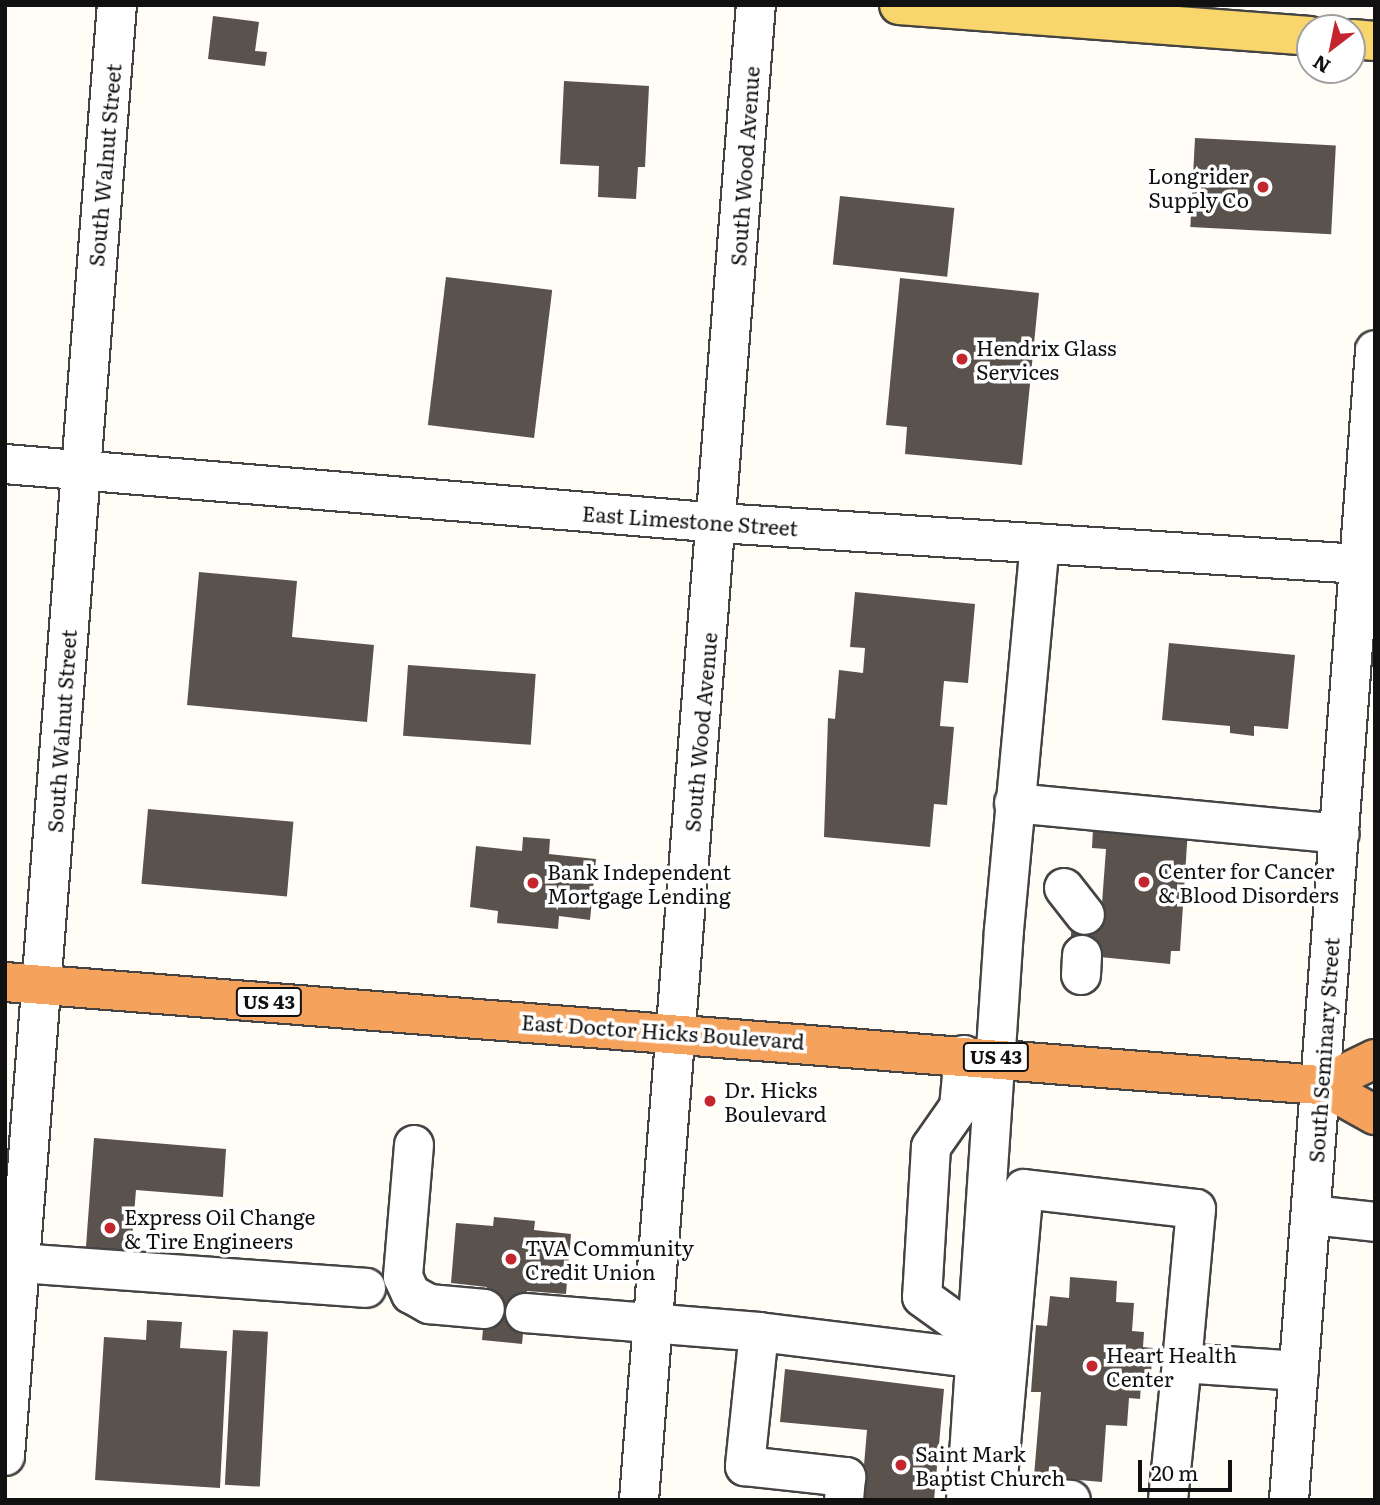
<!DOCTYPE html>
<style>
body{margin:0}
#map{position:relative;width:1380px;height:1505px;overflow:hidden;background:#fffdf5;font-family:Literata,serif}
div>[style]{position:absolute}
.building>*{inset:0;background:#5a524d;transform-origin:0 0}
.roads{filter:drop-shadow(2px 0 #444) drop-shadow(-2px 0 #444) drop-shadow(0 2px #444) drop-shadow(0 -2px #444)}
.minor>*{height:38px;margin:-19px;padding:0 19px;transform-origin:19px;border-radius:19px;background:#fff}
.major>*{height:38px;margin:-19px;padding:0 19px;transform-origin:19px;border-radius:19px;background:#f9d66b}
.highway>*{height:38px;margin:-19px;padding:0 19px;transform-origin:19px;border-radius:19px;background:#f5a25d}
.dots>*{width:19px;height:19px;translate:-50% -50%;box-sizing:border-box;border:4px solid #fff;border-radius:50%}
span{translate:-50% -50%;white-space:nowrap;text-align:center;line-height:1.15;-webkit-text-stroke:7px #fff;paint-order:stroke}
.shield-label span{padding:2px 5px;background:#fff;border:2px solid;border-radius:5px;-webkit-text-stroke-width:0}
.shield-label{font-size:19px;color:#111;font-weight:700}
.street-label{font-size:21px;color:#111}
.poi-label{font-size:21px;color:#111}
.right{translate:-100% -50%;text-align:right}
.left{translate:0 -50%;text-align:left}
.frame{position:absolute;inset:0;border:7px solid #111;pointer-events:none}
.north{position:absolute;left:1296px;top:14px;width:70px;height:70px;box-sizing:border-box;background:#fff;border:2px solid #a0a0a0;border-radius:50%;rotate:212deg;font-size:19px;font-weight:700;line-height:28px;text-align:center;color:#111}
.north::after{content:'';display:block;margin:auto;width:24px;height:32px;background:#c4262e;clip-path:polygon(50% 0,100% 100%,50% 72%,0 100%)}
.scale{position:absolute;left:1138px;top:1460px;width:94px;height:32px;box-sizing:border-box;border:4px solid #111;border-top:0;padding-left:9px;font-size:21px;line-height:24px;white-space:nowrap;color:#111;-webkit-text-stroke:5px #fff;paint-order:stroke}
</style>
<div id="map">
<div class="building">
<i style="clip-path:polygon(213px 16px,259px 22px,255px 51px,267px 52px,265px 66px,208px 59px)"></i>
<i style="clip-path:polygon(564px 81px,649px 86px,645px 167px,638px 167px,636px 199px,598px 197px,599px 166px,560px 164px)"></i>
<i style="left:1195px;top:138px;width:141px;height:89px;rotate:3deg"></i>
<i style="left:840px;top:196px;width:115px;height:69px;rotate:6deg"></i>
<i style="left:446px;top:277px;width:107px;height:149px;rotate:7deg"></i>
<i style="clip-path:polygon(900px 278px,1039px 293px,1022px 465px,905px 454px,907px 427px,886px 425px)"></i>
<i style="clip-path:polygon(199px 572px,297px 581px,292px 637px,374px 645px,367px 722px,187px 705px)"></i>
<i style="clip-path:polygon(855px 592px,975px 604px,968px 683px,944px 681px,940px 726px,954px 727px,947px 805px,934px 804px,930px 847px,824px 837px,828px 718px,835px 719px,839px 670px,863px 673px,865px 648px,850px 647px)"></i>
<i style="clip-path:polygon(1169px 643px,1295px 655px,1288px 729px,1254px 726px,1254px 736px,1230px 733px,1230px 726px,1162px 720px)"></i>
<i style="left:408px;top:665px;width:128px;height:71px;rotate:4deg"></i>
<i style="left:148px;top:809px;width:146px;height:75px;rotate:5deg"></i>
<i style="clip-path:polygon(1093px 828px,1188px 829px,1180px 951px,1171px 951px,1170px 964px,1070px 954px,1072px 915px,1101px 917px,1106px 849px,1092px 848px)"></i>
<i style="clip-path:polygon(523px 837px,550px 839px,549px 854px,596px 859px,590px 920px,559px 916px,558px 929px,497px 923px,498px 911px,470px 907px,476px 846px,522px 851px)"></i>
<i style="clip-path:polygon(94px 1138px,226px 1149px,223px 1197px,136px 1190px,130px 1263px,85px 1260px)"></i>
<i style="clip-path:polygon(494px 1217px,535px 1221px,534px 1230px,571px 1234px,566px 1294px,527px 1291px,522px 1344px,482px 1340px,487px 1287px,451px 1283px,456px 1223px,493px 1226px)"></i>
<i style="clip-path:polygon(1070px 1277px,1117px 1281px,1116px 1302px,1134px 1303px,1132px 1331px,1144px 1332px,1143px 1347px,1153px 1348px,1150px 1385px,1141px 1385px,1140px 1399px,1129px 1398px,1127px 1426px,1106px 1425px,1102px 1482px,1034px 1476px,1041px 1392px,1031px 1392px,1036px 1325px,1047px 1326px,1050px 1296px,1069px 1298px)"></i>
<i style="clip-path:polygon(147px 1320px,182px 1322px,180px 1348px,227px 1351px,220px 1488px,95px 1480px,104px 1337px,146px 1340px)"></i>
<i style="left:233px;top:1330px;width:35px;height:155px;rotate:3deg"></i>
<i style="clip-path:polygon(785px 1369px,944px 1389px,934px 1500px,861px 1500px,867px 1430px,780px 1422px)"></i>
</div>
<div class="roads">
<div class="minor">
<i style="left:5px;top:464px;width:716px;rotate:4.72deg"></i>
<i style="left:719px;top:523px;width:657px;rotate:3.66deg"></i>
<i style="left:1014px;top:803px;width:327px;rotate:5.4deg"></i>
<i style="left:1064px;top:888px;width:34px;rotate:52deg"></i>
<i style="left:1081px;top:975px;width:20px;rotate:-87deg"></i>
<i style="left:964px;top:1055px;width:52px;rotate:95.5deg"></i>
<i style="left:959px;top:1107px;width:49px;rotate:125deg"></i>
<i style="left:931px;top:1147px;width:150px;rotate:93.4deg"></i>
<i style="left:922px;top:1297px;width:70px;rotate:35.7deg"></i>
<i style="left:414px;top:1145px;width:132px;rotate:94.8deg"></i>
<i style="left:403px;top:1277px;width:19px;rotate:65deg"></i>
<i style="left:411px;top:1294px;width:21px;rotate:29deg"></i>
<i style="left:429px;top:1304px;width:56px;rotate:5.1deg"></i>
<i style="left:1311px;top:1215px;width:64px;rotate:6.2deg"></i>
<i style="left:5px;top:1262px;width:362px;rotate:4.1deg"></i>
<i style="left:525px;top:1313px;width:235px;rotate:4.6deg"></i>
<i style="left:759px;top:1332px;width:221px;rotate:7deg"></i>
<i style="left:759px;top:1332px;width:135px;rotate:96deg"></i>
<i style="left:745px;top:1466px;width:102px;rotate:6.2deg"></i>
<i style="left:846px;top:1477px;width:23px;rotate:95deg"></i>
<i style="left:5px;top:1456px;width:1455px;rotate:-85.59deg"></i>
<i style="left:997px;top:1494px;width:74px;rotate:4.6deg"></i>
<i style="left:639px;top:1500px;width:1500px;rotate:-85.53deg"></i>
<i style="left:966px;top:1500px;width:571px;rotate:-86.19deg"></i>
<i style="left:1004px;top:930px;width:388px;rotate:-84.7deg"></i>
<i style="left:996px;top:1500px;width:312px;rotate:-84.9deg"></i>
<i style="left:1024px;top:1189px;width:173px;rotate:6.6deg"></i>
<i style="left:1196px;top:1209px;width:155px;rotate:95.2deg"></i>
<i style="left:1168px;top:1500px;width:138px;rotate:-84.2deg"></i>
<i style="left:1182px;top:1363px;width:117px;rotate:3.9deg"></i>
<i style="left:1289px;top:1500px;width:1153px;rotate:-85.72deg"></i>
</div>
<div class="major">
<i style="left:899px;top:5px;width:412px;rotate:4.3deg"></i>
<i style="left:1352px;top:39px;width:23px;rotate:5deg"></i>
</div>
<div class="highway">
<i style="left:5px;top:982px;width:1320px;rotate:4.48deg"></i>
<i style="left:1321px;top:1085px;width:62px;rotate:29.1deg"></i>
<i style="left:1321px;top:1085px;width:60px;rotate:-25.7deg"></i>
</div>
</div>
<div class="dots">
<i style="left:1263px;top:187px;background:#c4262e"></i>
<i style="left:962px;top:359px;background:#c4262e"></i>
<i style="left:1144px;top:882px;background:#c4262e"></i>
<i style="left:533px;top:883px;background:#c4262e"></i>
<i style="left:710px;top:1101px;background:#c4262e"></i>
<i style="left:110px;top:1228px;background:#c4262e"></i>
<i style="left:511px;top:1259px;background:#c4262e"></i>
<i style="left:1092px;top:1366px;background:#c4262e"></i>
<i style="left:901px;top:1465px;background:#c4262e"></i>
</div>
<div class="shield-label">
<span style="left:269px;top:1002px">US 43</span>
<span style="left:996px;top:1057px">US 43</span>
</div>
<div class="street-label">
<span style="left:104px;top:165px;rotate:-85deg">South Walnut Street</span>
<span style="left:744px;top:166px;rotate:-86deg">South Wood Avenue</span>
<span style="left:690px;top:520px;rotate:4deg">East Limestone Street</span>
<span style="left:61px;top:731px;rotate:-86deg">South Walnut Street</span>
<span style="left:700px;top:732px;rotate:-85deg">South Wood Avenue</span>
<span style="left:663px;top:1031px;rotate:4deg">East Doctor Hicks Boulevard</span>
<span style="left:1323px;top:1050px;rotate:-86deg">South Seminary Street</span>
</div>
<div class="poi-label">
<span class="right" style="left:1249px;top:187px">Longrider<br>Supply Co</span>
<span class="left" style="left:976px;top:359px">Hendrix Glass<br>Services</span>
<span class="left" style="left:1158px;top:882px">Center for Cancer<br>&amp; Blood Disorders</span>
<span class="left" style="left:547px;top:883px">Bank Independent<br>Mortgage Lending</span>
<span class="left" style="left:724px;top:1101px">Dr. Hicks<br>Boulevard</span>
<span class="left" style="left:124px;top:1228px">Express Oil Change<br>&amp; Tire Engineers</span>
<span class="left" style="left:525px;top:1259px">TVA Community<br>Credit Union</span>
<span class="left" style="left:1106px;top:1366px">Heart Health<br>Center</span>
<span class="left" style="left:915px;top:1465px">Saint Mark<br>Baptist Church</span>
</div>
<div class="frame"></div>
<div class="north">N</div>
<div class="scale">20 m</div>
</div>
